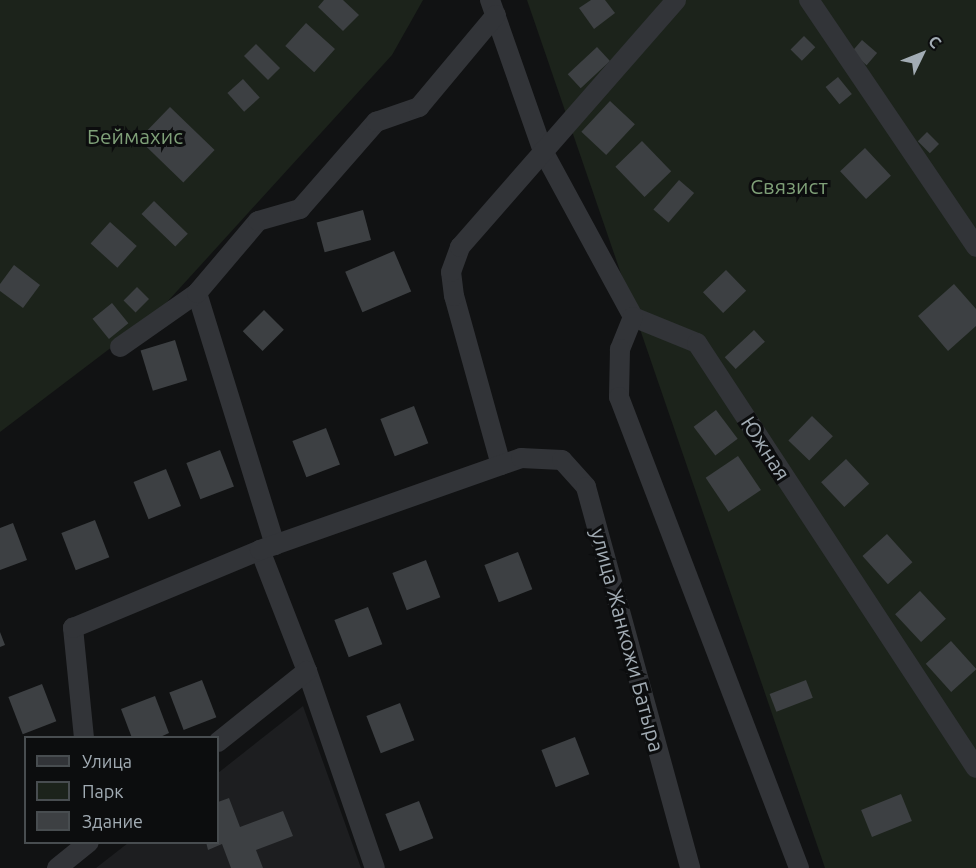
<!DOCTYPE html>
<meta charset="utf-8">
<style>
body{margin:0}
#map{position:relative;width:976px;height:868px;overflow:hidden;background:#111213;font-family:Ubuntu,sans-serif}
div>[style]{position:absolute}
.built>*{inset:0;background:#1d1e20}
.green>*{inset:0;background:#1c231b}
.building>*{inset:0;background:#3d4043;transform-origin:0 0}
.street>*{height:20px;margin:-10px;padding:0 10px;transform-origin:10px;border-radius:10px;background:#323438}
span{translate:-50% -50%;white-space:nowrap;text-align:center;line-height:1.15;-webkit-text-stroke:6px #0c0d0e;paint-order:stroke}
.park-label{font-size:21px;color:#7fa078}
.street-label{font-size:21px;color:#a2acb4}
.legend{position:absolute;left:24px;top:736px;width:195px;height:108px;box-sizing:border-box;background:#0c0d0e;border:2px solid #484d50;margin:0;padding:8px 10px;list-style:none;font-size:18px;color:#a2acb4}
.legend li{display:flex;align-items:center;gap:12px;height:30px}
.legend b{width:30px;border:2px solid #484d50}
.north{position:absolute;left:892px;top:24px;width:60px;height:60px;-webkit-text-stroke:4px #0c0d0e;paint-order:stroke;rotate:47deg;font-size:16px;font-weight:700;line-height:24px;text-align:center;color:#a2acb4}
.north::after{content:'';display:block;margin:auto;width:21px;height:27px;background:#a2acb4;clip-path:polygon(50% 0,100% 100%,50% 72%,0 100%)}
</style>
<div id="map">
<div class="built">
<i style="clip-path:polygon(303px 706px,361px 868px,96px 868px,128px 843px,218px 842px,218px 773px)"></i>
</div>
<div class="green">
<i style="clip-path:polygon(0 0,423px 0,392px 55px,158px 312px,0 432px)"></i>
<i style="clip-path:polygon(527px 0,976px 0,976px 868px,825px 868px)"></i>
</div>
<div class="building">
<i style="clip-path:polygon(324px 0,343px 0,359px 15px,343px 31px,318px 7px)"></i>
<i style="clip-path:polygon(591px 0,605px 0,615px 13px,594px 29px,579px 8px)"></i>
<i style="left:306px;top:23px;width:39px;height:31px;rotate:42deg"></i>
<i style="left:804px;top:36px;width:16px;height:19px;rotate:45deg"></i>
<i style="left:862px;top:40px;width:20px;height:16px;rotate:41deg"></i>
<i style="left:256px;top:44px;width:34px;height:17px;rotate:45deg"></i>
<i style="left:597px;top:47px;width:19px;height:40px;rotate:47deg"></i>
<i style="left:838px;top:77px;width:22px;height:16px;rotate:51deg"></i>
<i style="left:243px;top:79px;width:25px;height:21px;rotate:48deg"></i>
<i style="left:610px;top:101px;width:34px;height:42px;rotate:43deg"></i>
<i style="left:170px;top:107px;width:62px;height:45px;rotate:44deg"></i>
<i style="left:927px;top:132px;width:17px;height:13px;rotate:45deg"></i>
<i style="left:642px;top:141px;width:42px;height:37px;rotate:46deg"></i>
<i style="left:865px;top:148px;width:38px;height:34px;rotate:47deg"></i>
<i style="left:679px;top:180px;width:20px;height:39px;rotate:41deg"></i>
<i style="left:154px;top:201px;width:47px;height:18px;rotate:44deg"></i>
<i style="left:363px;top:210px;width:31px;height:48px;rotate:75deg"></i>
<i style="left:110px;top:222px;width:36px;height:29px;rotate:42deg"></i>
<i style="left:394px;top:251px;width:44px;height:53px;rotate:67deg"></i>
<i style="clip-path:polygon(14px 265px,40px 285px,23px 308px,0 291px,0 284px)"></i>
<i style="left:726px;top:270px;width:29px;height:32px;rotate:46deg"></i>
<i style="clip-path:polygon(954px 284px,976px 309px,976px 326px,948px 351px,918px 316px)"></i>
<i style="left:137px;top:287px;width:17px;height:19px;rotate:45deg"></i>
<i style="left:112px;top:303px;width:26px;height:25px;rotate:51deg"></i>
<i style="left:264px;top:310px;width:28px;height:30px;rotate:45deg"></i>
<i style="left:754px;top:330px;width:16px;height:40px;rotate:47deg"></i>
<i style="left:175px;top:340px;width:42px;height:36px;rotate:73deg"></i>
<i style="left:414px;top:406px;width:40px;height:36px;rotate:69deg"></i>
<i style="left:716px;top:410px;width:36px;height:28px;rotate:53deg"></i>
<i style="left:812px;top:416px;width:29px;height:34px;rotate:44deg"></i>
<i style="left:326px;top:428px;width:39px;height:36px;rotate:69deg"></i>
<i style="left:220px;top:450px;width:39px;height:36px;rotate:69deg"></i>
<i style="left:738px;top:456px;width:41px;height:39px;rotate:56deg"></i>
<i style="left:846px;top:459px;width:34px;height:34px;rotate:47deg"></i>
<i style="left:166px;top:469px;width:40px;height:35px;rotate:68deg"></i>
<i style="left:95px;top:520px;width:40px;height:36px;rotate:69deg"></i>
<i style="clip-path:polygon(13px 523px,27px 560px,0 570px,0 528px)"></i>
<i style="left:887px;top:534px;width:38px;height:33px;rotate:48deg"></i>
<i style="left:518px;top:552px;width:40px;height:36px;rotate:69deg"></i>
<i style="left:426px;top:560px;width:40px;height:36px;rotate:69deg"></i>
<i style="left:920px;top:591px;width:38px;height:34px;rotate:47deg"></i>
<i style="left:368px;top:607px;width:40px;height:36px;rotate:69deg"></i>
<i style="clip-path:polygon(0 632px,5px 645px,0 647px)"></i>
<i style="left:951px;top:641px;width:38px;height:34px;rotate:48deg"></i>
<i style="left:202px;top:680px;width:40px;height:35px;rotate:69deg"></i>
<i style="left:806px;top:680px;width:19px;height:39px;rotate:69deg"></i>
<i style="left:42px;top:684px;width:40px;height:36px;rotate:69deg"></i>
<i style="clip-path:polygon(155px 696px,169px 733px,158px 738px,132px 738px,121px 709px)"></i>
<i style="left:400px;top:703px;width:40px;height:36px;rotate:69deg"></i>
<i style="left:575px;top:737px;width:40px;height:36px;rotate:69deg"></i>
<i style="left:901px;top:794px;width:29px;height:43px;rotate:68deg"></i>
<i style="clip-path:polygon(229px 798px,240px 827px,283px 811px,293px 836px,256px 850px,263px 868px,231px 868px,222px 844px,208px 850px,206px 842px,218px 842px,218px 802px)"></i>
<i style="left:419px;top:801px;width:40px;height:36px;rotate:69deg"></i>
</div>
<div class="street">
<i style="left:490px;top:0;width:160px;rotate:70.7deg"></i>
<i style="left:543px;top:151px;width:189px;rotate:61.5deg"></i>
<i style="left:633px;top:317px;width:69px;rotate:22.1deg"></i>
<i style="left:697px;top:343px;width:508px;rotate:56.72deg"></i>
<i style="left:809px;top:0;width:298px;rotate:55.9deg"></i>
<i style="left:197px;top:293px;width:264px;rotate:72.8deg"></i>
<i style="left:633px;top:317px;width:35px;rotate:112deg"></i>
<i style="left:620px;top:349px;width:48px;rotate:91.2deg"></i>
<i style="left:619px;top:397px;width:504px;rotate:69.08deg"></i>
<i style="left:120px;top:347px;width:94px;rotate:-35deg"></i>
<i style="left:197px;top:293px;width:94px;rotate:-49.7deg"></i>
<i style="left:258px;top:221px;width:44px;rotate:-15.9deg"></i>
<i style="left:300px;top:209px;width:116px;rotate:-48.9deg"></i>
<i style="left:376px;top:122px;width:46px;rotate:-19.2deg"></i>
<i style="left:419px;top:107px;width:120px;rotate:-50.1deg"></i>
<i style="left:501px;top:465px;width:175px;rotate:-105.5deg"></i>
<i style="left:454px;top:296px;width:24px;rotate:-97deg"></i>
<i style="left:451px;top:272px;width:27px;rotate:-70deg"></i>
<i style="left:460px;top:247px;width:328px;rotate:-48.8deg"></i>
<i style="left:260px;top:550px;width:130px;rotate:68.8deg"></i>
<i style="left:307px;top:671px;width:208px;rotate:71deg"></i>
<i style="left:84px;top:738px;width:111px;rotate:-95.7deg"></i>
<i style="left:73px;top:628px;width:203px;rotate:-22.6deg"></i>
<i style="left:260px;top:550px;width:277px;rotate:-19.4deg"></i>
<i style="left:521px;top:458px;width:41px;rotate:2.8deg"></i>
<i style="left:562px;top:460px;width:36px;rotate:48deg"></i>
<i style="left:586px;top:487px;width:395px;rotate:74.7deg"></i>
<i style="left:218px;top:742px;width:114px;rotate:-38.6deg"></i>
<i style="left:57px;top:868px;width:41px;rotate:-39.1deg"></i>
</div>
<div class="park-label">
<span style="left:135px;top:136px">Беймахис</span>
<span style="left:789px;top:186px">Связист</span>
</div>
<div class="street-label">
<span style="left:766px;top:448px;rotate:57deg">Южная</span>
<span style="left:628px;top:640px;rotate:75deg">улица Жанкожи Батыра</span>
</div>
<ul class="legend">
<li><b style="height:8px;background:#323438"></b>Улица</li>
<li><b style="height:16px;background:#1c231b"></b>Парк</li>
<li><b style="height:16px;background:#3d4043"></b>Здание</li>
</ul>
<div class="north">С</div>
</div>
